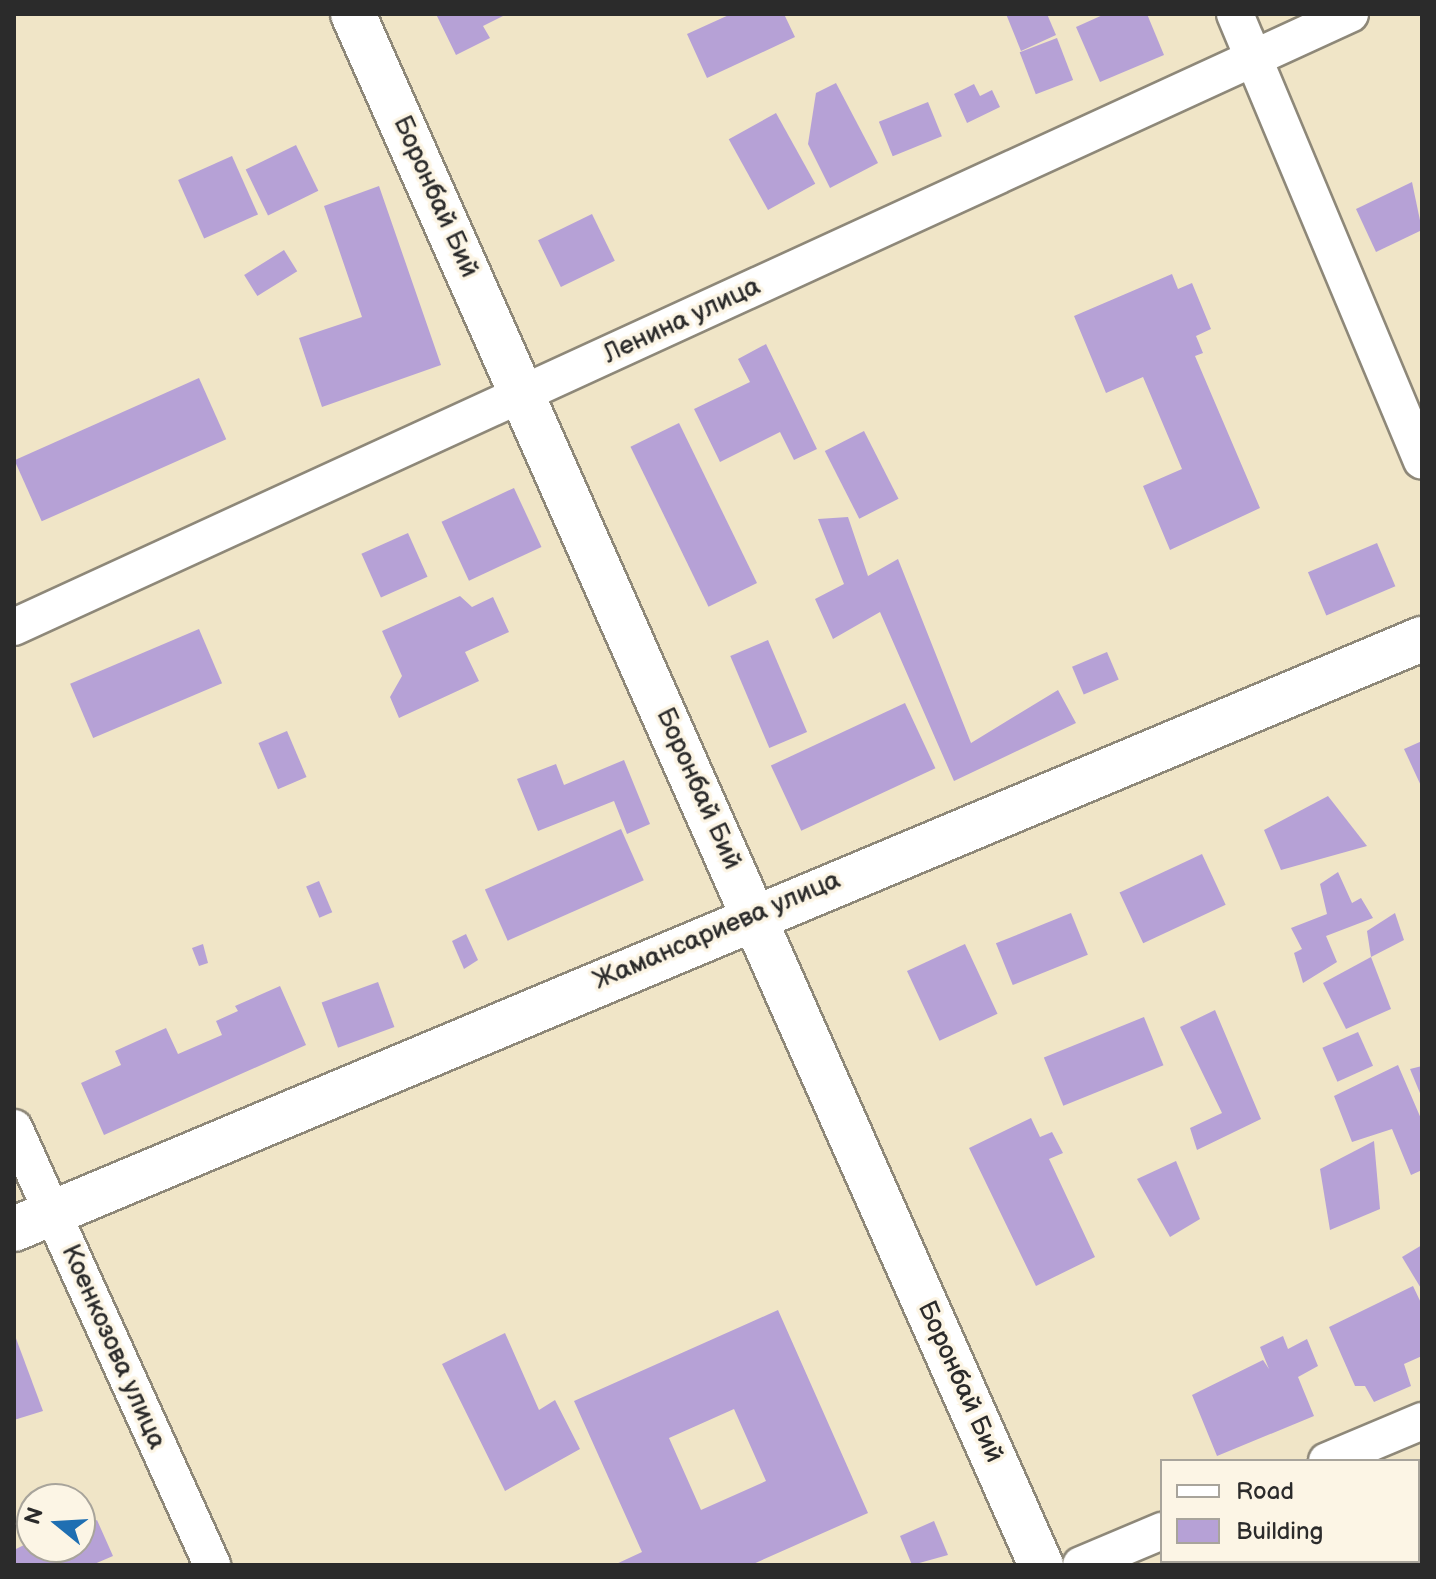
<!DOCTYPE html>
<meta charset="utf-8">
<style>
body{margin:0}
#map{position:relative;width:1436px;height:1579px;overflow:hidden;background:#f0e5c7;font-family:"Balsamiq Sans",sans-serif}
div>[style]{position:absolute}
.building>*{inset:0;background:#b6a1d6;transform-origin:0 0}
.roads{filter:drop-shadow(2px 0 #8e8879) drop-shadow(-2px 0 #8e8879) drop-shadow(0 2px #8e8879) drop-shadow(0 -2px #8e8879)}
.minor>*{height:36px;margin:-18px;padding:0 18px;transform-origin:18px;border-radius:18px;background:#fff}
.tertiary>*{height:44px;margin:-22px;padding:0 22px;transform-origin:22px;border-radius:22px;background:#fff}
.secondary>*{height:44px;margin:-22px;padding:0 22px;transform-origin:22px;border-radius:22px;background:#fff}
span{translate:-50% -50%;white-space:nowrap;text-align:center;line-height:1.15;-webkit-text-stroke:7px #fcf5e5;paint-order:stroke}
.street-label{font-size:26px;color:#2b2b2b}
.frame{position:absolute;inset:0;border:16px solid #2b2b2b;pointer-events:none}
.legend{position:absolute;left:1160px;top:1459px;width:260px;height:104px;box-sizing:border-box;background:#fcf5e5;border:2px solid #a8a49b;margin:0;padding:10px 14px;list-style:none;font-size:24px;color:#2b2b2b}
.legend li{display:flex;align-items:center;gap:16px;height:40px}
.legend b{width:40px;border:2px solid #a8a49b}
.north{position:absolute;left:16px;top:1483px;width:80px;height:80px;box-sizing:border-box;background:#fcf5e5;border:2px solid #a8a49b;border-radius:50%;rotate:288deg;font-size:22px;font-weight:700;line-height:32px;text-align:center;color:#2b2b2b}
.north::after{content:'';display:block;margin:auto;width:28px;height:36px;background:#1f6fb2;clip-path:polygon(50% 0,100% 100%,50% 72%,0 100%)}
</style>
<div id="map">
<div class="building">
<i style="clip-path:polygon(436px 14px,507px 14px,483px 26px,490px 38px,456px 55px)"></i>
<i style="clip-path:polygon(731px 14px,784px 14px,795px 37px,707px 78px,687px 34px)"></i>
<i style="clip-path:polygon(1006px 14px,1047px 14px,1056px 35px,1021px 51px)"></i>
<i style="clip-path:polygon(1105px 14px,1147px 14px,1164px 55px,1100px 82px,1076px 27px)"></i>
<i style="left:1057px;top:38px;width:45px;height:40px;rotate:69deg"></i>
<i style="clip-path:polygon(836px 83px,878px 163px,830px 188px,808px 144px,816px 93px)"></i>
<i style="clip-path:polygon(974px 84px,980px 96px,992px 90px,1000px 107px,967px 123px,954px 94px)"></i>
<i style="left:928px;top:102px;width:37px;height:53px;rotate:68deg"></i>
<i style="left:776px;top:113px;width:81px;height:54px;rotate:61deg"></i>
<i style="left:296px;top:145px;width:51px;height:56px;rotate:64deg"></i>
<i style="left:232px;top:156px;width:64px;height:59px;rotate:66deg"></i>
<i style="clip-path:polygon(1412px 182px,1422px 230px,1376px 252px,1356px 209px)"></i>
<i style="clip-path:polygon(379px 186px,441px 365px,322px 407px,299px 338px,362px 317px,324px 206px)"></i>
<i style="left:592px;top:214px;width:52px;height:60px;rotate:64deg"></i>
<i style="left:284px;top:250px;width:25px;height:47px;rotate:58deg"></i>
<i style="clip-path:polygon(1172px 274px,1178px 289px,1192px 283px,1211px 329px,1196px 336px,1203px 353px,1195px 356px,1260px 508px,1170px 550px,1143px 486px,1182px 469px,1143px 377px,1106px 393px,1074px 316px)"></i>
<i style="clip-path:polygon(766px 344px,817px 449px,794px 460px,780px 432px,720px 462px,694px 409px,750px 382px,738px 359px)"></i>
<i style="left:199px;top:378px;width:67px;height:202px;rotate:66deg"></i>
<i style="left:679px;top:423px;width:178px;height:54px;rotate:64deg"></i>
<i style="left:864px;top:431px;width:76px;height:44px;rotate:63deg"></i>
<i style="left:514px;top:488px;width:65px;height:80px;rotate:65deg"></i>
<i style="clip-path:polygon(848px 517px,868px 576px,898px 559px,971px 743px,1058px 690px,1076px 723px,954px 781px,880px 612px,833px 639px,815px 599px,844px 584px,818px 519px)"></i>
<i style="left:408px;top:533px;width:48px;height:51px;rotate:66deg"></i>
<i style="left:1377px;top:543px;width:47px;height:75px;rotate:67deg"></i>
<i style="clip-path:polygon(460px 596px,472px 607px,493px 597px,509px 632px,465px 652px,479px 681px,399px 718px,390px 697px,402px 676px,382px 631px)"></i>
<i style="left:199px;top:629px;width:59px;height:140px;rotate:67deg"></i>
<i style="left:768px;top:640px;width:100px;height:41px;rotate:67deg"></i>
<i style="left:1107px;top:652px;width:30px;height:38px;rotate:67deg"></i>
<i style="left:905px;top:703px;width:72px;height:148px;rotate:65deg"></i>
<i style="left:287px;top:731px;width:50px;height:31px;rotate:67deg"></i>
<i style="clip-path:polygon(1422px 741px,1422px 788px,1404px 749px)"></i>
<i style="clip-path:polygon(624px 760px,650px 824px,627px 834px,614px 801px,538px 831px,517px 779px,556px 764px,564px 785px)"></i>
<i style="clip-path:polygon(1328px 796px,1367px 846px,1281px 870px,1264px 830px)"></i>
<i style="left:621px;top:829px;width:56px;height:149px;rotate:66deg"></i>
<i style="left:1202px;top:854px;width:56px;height:91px;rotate:65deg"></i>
<i style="clip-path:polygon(1338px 872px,1352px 903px,1361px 898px,1373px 918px,1326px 936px,1337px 962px,1303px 983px,1294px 953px,1302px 949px,1291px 928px,1327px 914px,1320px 884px)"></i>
<i style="left:319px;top:881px;width:34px;height:14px;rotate:67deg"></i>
<i style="left:1071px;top:913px;width:45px;height:81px;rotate:68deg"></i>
<i style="clip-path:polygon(1395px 913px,1404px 940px,1371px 957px,1367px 931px)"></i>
<i style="clip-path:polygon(466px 934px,478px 960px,464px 969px,452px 941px)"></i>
<i style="clip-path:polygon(203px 944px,208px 963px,199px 966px,192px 948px)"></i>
<i style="left:965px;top:944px;width:77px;height:64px;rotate:65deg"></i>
<i style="clip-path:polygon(1371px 957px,1391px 1009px,1346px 1029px,1323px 983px)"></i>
<i style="left:378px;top:982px;width:48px;height:60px;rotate:70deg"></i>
<i style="clip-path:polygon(280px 986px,306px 1045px,104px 1135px,81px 1083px,121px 1065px,115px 1051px,166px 1028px,178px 1054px,222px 1035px,216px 1021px,238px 1011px,235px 1006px)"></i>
<i style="clip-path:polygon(1215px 1010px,1261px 1119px,1197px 1150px,1190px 1128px,1222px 1113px,1180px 1027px)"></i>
<i style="left:1144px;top:1017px;width:52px;height:108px;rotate:68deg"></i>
<i style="left:1358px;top:1032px;width:37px;height:39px;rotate:66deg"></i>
<i style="clip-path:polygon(1398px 1065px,1422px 1121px,1422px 1170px,1411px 1175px,1392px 1129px,1352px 1142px,1334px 1096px)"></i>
<i style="clip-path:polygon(1422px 1066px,1422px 1098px,1410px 1069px)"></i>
<i style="clip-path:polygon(1031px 1118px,1040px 1137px,1052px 1132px,1063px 1153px,1049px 1159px,1095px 1257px,1036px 1286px,969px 1148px)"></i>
<i style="clip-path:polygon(1374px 1141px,1380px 1209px,1330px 1230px,1320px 1169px)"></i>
<i style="clip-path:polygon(1176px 1161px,1200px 1219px,1170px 1237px,1137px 1179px)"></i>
<i style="clip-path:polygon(1422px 1245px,1422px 1290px,1402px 1257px)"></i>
<i style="clip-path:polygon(1413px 1286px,1422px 1305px,1422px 1356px,1404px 1364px,1411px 1386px,1374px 1402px,1365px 1386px,1355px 1386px,1329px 1327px)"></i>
<i style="clip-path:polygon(evenodd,778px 1310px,868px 1513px,751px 1565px,614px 1565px,642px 1552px,574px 1401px,778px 1310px,734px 1409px,766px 1481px,701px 1510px,669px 1438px,734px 1409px)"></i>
<i style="clip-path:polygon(14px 1333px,43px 1411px,14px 1420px)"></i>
<i style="clip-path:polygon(505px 1333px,539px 1410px,555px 1400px,580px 1449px,505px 1491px,442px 1364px)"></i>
<i style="clip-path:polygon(1283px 1336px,1288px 1349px,1307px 1339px,1318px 1366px,1298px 1377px,1314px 1416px,1217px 1456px,1192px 1395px,1263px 1360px,1269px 1369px,1260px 1347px)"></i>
<i style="left:1422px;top:1498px;width:46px;height:4px;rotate:90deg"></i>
<i style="clip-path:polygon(97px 1520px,113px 1556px,92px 1565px,14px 1565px,14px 1550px,32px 1541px,32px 1547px,80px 1547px,80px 1528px)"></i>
<i style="clip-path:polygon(934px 1521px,948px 1555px,912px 1565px,900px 1536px)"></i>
<i style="clip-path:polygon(1418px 1548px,1422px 1565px,1399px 1565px,1418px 1561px)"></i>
<i style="left:1269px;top:1561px;width:83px;height:11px"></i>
</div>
<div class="roads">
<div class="minor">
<i style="left:1235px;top:14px;width:484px;rotate:67.3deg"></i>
<i style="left:14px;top:627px;width:1470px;rotate:-24.65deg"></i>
<i style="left:14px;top:1128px;width:480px;rotate:65.6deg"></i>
<i style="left:1327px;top:1461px;width:103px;rotate:-22.8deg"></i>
<i style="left:1081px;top:1565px;width:88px;rotate:-22.8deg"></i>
</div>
<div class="tertiary">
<i style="left:353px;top:14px;width:1697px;rotate:66.08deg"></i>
</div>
<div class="secondary">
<i style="left:14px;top:1229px;width:1527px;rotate:-22.74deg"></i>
</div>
</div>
<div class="street-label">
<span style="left:435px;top:197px;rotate:66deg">Боронбай Бий</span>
<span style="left:682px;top:321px;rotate:-25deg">Ленина улица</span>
<span style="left:698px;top:789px;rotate:66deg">Боронбай Бий</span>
<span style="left:717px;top:931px;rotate:-23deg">Жамансариева улица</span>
<span style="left:113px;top:1347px;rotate:66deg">Коенкозова улица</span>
<span style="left:960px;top:1382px;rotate:66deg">Боронбай Бий</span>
</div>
<div class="frame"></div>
<ul class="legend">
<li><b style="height:10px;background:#fff"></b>Road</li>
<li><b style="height:22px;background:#b6a1d6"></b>Building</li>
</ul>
<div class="north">N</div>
</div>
